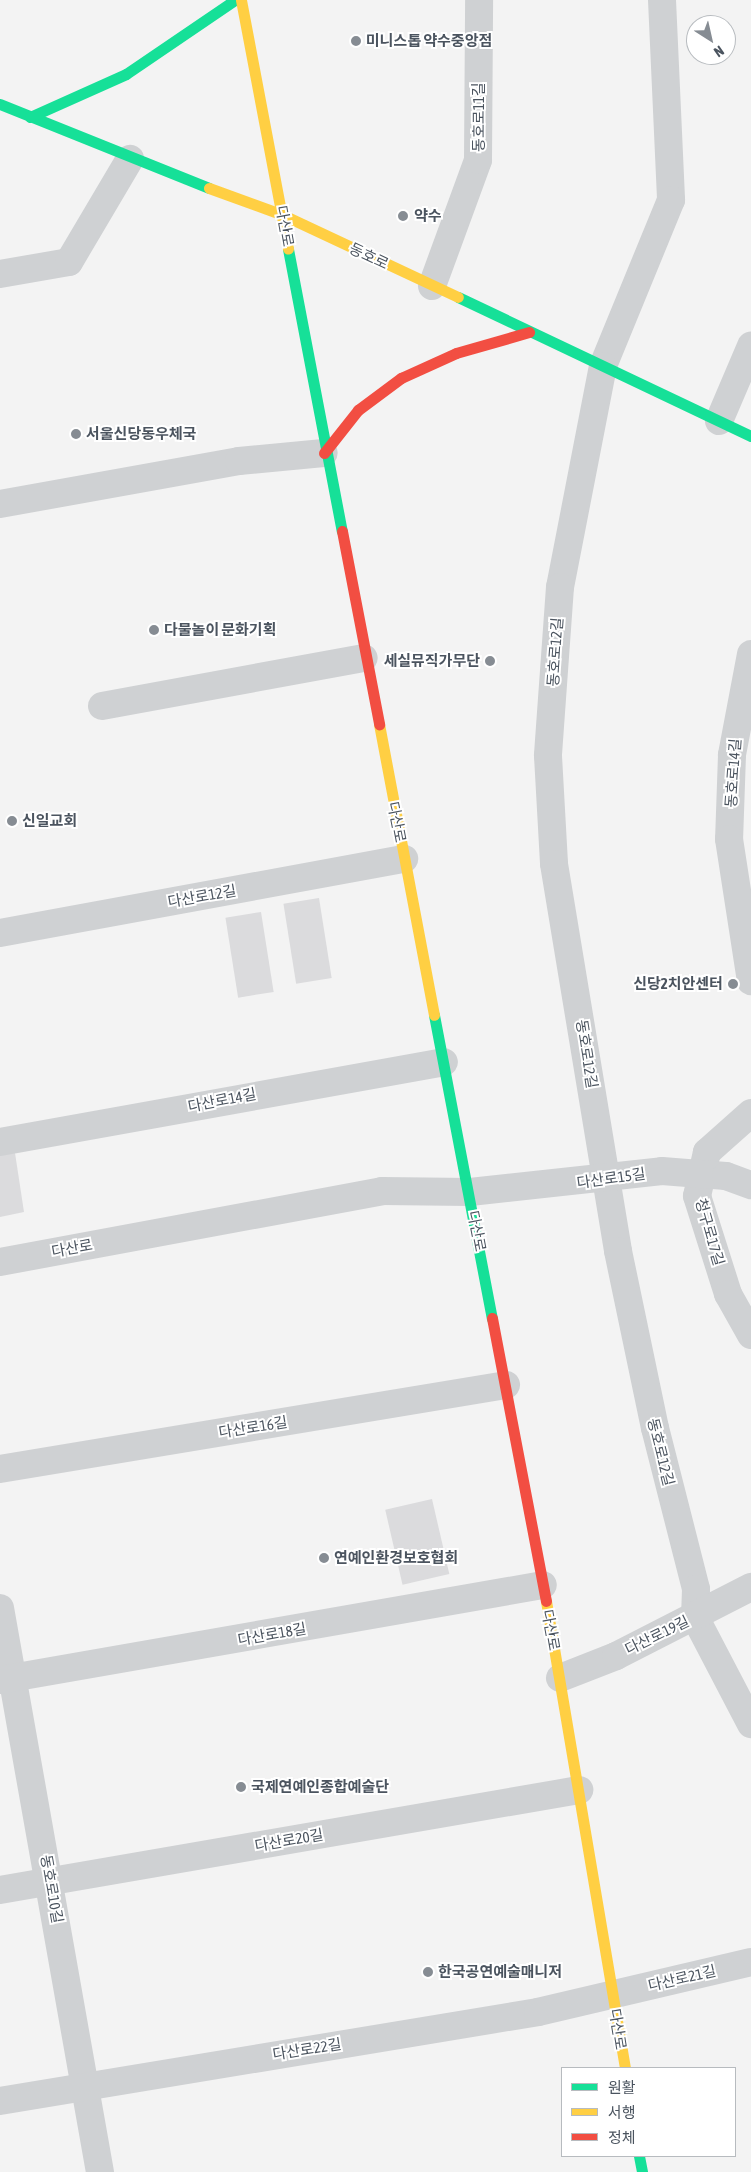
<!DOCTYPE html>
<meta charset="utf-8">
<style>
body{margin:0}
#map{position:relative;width:751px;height:2172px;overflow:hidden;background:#f3f3f3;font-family:"Asap Condensed","Noto Sans KR",sans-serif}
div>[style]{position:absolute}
.building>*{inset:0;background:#dbdbdd;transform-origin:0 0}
.street>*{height:28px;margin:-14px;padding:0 14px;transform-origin:14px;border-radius:14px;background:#cfd1d3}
.fast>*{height:11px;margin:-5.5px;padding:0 5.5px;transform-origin:5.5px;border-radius:5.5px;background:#16e098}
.slow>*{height:11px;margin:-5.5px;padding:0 5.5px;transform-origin:5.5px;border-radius:5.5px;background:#ffcf43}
.jam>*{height:11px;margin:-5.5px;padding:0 5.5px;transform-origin:5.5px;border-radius:5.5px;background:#f24e42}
.dots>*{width:14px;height:14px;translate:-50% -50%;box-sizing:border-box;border:2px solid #fff;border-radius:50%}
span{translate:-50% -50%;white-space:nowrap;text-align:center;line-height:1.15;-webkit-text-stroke:4px #fff;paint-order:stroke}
.poi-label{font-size:15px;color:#4b545f;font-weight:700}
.left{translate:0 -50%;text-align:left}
.right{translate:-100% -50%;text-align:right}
.street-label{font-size:15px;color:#4b545f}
.legend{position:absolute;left:561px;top:2067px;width:175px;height:90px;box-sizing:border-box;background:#fff;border:1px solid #b7bbbf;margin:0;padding:6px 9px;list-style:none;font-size:15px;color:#4b545f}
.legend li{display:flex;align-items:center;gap:10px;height:25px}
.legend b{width:25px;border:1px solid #b7bbbf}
.north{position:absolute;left:686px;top:15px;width:50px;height:50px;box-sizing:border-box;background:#fff;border:1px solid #b7bbbf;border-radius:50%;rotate:145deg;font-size:14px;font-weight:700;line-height:20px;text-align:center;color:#4b545f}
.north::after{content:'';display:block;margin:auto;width:18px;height:22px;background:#868c93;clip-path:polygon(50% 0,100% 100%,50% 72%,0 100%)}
</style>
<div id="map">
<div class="building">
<i style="left:319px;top:898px;width:81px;height:36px;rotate:81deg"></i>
<i style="left:261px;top:912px;width:81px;height:36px;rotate:81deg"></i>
<i style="clip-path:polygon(15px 1153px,24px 1212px,0 1217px,0 1155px)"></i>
<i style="left:432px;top:1499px;width:77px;height:48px;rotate:77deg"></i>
</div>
<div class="street">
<i style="left:662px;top:0;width:200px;rotate:87.4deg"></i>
<i style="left:671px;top:200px;width:179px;rotate:112.3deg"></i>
<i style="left:603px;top:366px;width:225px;rotate:101deg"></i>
<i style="left:560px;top:587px;width:169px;rotate:94.1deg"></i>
<i style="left:548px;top:756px;width:108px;rotate:86.8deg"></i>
<i style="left:554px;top:864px;width:392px;rotate:80.6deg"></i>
<i style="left:618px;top:1251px;width:181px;rotate:78.2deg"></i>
<i style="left:655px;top:1428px;width:166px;rotate:75.7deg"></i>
<i style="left:696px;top:1589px;width:28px;rotate:92deg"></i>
<i style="left:695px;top:1617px;width:121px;rotate:62.4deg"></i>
<i style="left:0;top:274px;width:70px;rotate:-9.9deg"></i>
<i style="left:69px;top:262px;width:120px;rotate:-59.4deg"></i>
<i style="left:432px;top:286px;width:134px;rotate:-69.9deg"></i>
<i style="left:478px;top:160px;width:160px;rotate:-89.6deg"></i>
<i style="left:719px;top:421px;width:82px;rotate:-66.9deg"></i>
<i style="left:0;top:504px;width:243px;rotate:-10.2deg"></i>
<i style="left:239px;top:461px;width:85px;rotate:-5.4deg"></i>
<i style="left:751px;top:654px;width:103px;rotate:100.7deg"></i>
<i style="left:732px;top:755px;width:84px;rotate:92deg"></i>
<i style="left:729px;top:839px;width:144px;rotate:81.2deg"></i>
<i style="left:102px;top:706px;width:266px;rotate:-10.4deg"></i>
<i style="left:0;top:933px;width:411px;rotate:-10.4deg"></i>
<i style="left:751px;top:1113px;width:59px;rotate:138.4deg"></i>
<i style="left:707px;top:1152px;width:45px;rotate:102.8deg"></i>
<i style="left:697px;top:1196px;width:103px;rotate:72.4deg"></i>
<i style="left:728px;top:1294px;width:47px;rotate:60.7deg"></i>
<i style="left:0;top:1142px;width:451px;rotate:-10.2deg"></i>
<i style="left:0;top:1262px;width:389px;rotate:-10.5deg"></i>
<i style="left:382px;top:1191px;width:88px;rotate:0.7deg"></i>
<i style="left:470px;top:1192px;width:193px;rotate:-6.2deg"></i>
<i style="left:662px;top:1171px;width:64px;rotate:4.5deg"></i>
<i style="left:726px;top:1176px;width:27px;rotate:20deg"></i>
<i style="left:0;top:1469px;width:513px;rotate:-9.43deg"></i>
<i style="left:0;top:1608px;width:573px;rotate:79.95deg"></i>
<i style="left:560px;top:1678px;width:60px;rotate:-21.4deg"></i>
<i style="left:616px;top:1656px;width:152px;rotate:-27.1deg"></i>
<i style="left:0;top:1680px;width:551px;rotate:-9.92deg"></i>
<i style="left:0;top:1890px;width:588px;rotate:-9.8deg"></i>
<i style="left:0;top:2101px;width:545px;rotate:-9.39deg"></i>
<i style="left:538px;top:2012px;width:219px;rotate:-13.2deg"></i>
</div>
<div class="fast">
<i style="left:0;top:104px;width:225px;rotate:21.9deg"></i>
<i style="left:30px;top:117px;width:105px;rotate:-24.1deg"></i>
<i style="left:126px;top:74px;width:132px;rotate:-34.2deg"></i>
<i style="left:288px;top:249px;width:287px;rotate:79.2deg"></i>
<i style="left:458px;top:297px;width:324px;rotate:25.4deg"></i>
<i style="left:434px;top:1015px;width:309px;rotate:79.2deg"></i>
<i style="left:639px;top:2156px;width:16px;rotate:79deg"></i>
</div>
<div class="slow">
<i style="left:241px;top:0;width:253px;rotate:79.3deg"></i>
<i style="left:209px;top:188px;width:79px;rotate:20deg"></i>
<i style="left:283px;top:215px;width:193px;rotate:25.1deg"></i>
<i style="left:379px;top:724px;width:296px;rotate:79.3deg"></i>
<i style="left:546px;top:1601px;width:474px;rotate:80.4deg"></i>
</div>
<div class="jam">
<i style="left:324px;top:453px;width:55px;rotate:-51.7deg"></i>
<i style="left:358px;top:410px;width:54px;rotate:-36.7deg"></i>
<i style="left:401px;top:378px;width:60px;rotate:-24.4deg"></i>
<i style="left:456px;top:353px;width:76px;rotate:-16deg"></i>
<i style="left:342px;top:531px;width:197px;rotate:79.1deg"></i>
<i style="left:492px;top:1318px;width:288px;rotate:79.2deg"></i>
</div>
<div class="dots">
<i style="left:356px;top:41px;background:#868c93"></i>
<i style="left:403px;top:216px;background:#868c93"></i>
<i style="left:76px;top:434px;background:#868c93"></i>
<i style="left:154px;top:630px;background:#868c93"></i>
<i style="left:490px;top:661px;background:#868c93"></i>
<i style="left:12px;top:821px;background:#868c93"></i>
<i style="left:733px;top:984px;background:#868c93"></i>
<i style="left:324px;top:1558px;background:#868c93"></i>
<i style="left:241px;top:1787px;background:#868c93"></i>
<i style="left:428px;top:1972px;background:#868c93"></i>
</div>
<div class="poi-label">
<span class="left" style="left:366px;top:41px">미니스톱 약수중앙점</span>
<span class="left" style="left:414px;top:216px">약수</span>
<span class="left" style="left:86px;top:434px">서울신당동우체국</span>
<span class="left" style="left:164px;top:630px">다물놀이 문화기획</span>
<span class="right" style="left:480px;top:661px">세실뮤직가무단</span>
<span class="left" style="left:22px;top:821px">신일교회</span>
<span class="right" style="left:723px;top:984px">신당2치안센터</span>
<span class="left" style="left:334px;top:1558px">연예인환경보호협회</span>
<span class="left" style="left:251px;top:1787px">국제연예인종합예술단</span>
<span class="left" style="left:438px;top:1972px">한국공연예술매니저</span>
</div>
<div class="street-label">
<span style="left:479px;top:117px;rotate:-90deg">동호로11길</span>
<span style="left:285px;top:226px;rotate:80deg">다산로</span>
<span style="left:369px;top:256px;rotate:25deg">동호로</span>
<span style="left:555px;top:652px;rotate:-86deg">동호로12길</span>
<span style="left:733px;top:773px;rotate:-86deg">동호로14길</span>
<span style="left:397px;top:822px;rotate:79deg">다산로</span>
<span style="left:202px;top:896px;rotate:-10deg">다산로12길</span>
<span style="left:587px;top:1054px;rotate:81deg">동호로12길</span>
<span style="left:222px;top:1100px;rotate:-11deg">다산로14길</span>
<span style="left:611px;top:1178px;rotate:-8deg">다산로15길</span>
<span style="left:477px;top:1231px;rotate:79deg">다산로</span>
<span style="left:710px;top:1232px;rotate:74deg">청구로17길</span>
<span style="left:72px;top:1248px;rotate:-10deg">다산로</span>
<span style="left:253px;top:1427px;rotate:-9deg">다산로16길</span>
<span style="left:661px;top:1452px;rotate:76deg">동호로12길</span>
<span style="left:551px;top:1630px;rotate:80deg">다산로</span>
<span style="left:272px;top:1634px;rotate:-10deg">다산로18길</span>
<span style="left:657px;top:1635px;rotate:-26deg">다산로19길</span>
<span style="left:289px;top:1840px;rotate:-10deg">다산로20길</span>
<span style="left:52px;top:1889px;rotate:80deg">동호로10길</span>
<span style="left:682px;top:1978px;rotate:-13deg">다산로21길</span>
<span style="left:618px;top:2029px;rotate:81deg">다산로</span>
<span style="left:307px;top:2049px;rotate:-9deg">다산로22길</span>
</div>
<ul class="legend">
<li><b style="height:6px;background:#16e098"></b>원활</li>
<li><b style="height:6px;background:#ffcf43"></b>서행</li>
<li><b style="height:6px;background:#f24e42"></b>정체</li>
</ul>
<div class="north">N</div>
</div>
